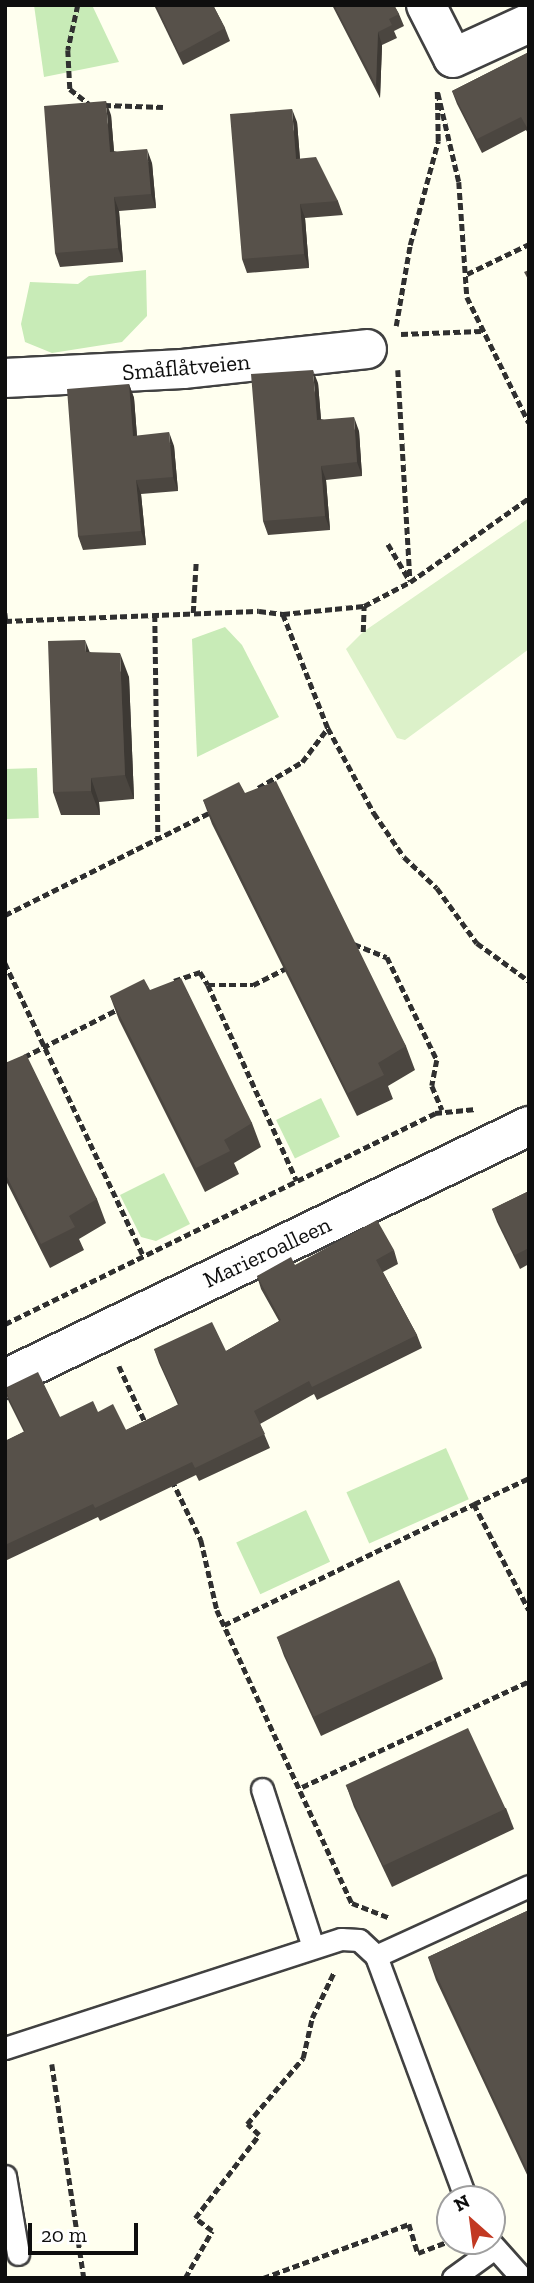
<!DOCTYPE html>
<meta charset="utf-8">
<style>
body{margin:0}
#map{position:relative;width:534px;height:2283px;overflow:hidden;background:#ffffef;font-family:"Zilla Slab",serif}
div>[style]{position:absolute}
.green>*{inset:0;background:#c8ebb7;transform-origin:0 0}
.pitch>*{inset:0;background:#dcf1c9}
.path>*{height:4.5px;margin-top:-2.25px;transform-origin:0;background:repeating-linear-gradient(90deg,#303030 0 7px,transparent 0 10.5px)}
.roads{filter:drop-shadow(2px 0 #414141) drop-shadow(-2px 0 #414141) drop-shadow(0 2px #414141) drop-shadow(0 -2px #414141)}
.service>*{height:21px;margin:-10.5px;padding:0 10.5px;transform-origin:10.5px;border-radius:10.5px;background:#fff}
.minor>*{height:38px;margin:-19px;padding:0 19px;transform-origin:19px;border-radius:19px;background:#fff}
.wall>*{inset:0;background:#4b4640}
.shaded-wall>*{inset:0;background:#3d3934}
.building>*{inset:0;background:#57514a;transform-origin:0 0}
span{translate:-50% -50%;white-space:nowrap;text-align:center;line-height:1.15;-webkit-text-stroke:7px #fff;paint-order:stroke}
.street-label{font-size:23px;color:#0e0e0e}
.frame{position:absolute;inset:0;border:7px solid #0e0e0e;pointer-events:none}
.north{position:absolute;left:436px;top:2185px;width:70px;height:70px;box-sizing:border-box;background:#fff;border:2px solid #9f9f9f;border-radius:50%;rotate:332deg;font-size:19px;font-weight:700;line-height:28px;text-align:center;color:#0e0e0e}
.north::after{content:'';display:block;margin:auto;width:24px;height:32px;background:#c23922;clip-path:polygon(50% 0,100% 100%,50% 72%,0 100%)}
.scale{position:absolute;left:28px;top:2223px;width:110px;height:32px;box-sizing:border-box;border:4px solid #0e0e0e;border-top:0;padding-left:9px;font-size:21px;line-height:24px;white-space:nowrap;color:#0e0e0e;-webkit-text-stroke:5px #fff;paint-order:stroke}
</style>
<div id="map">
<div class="green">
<i style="clip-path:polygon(34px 5px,92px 5px,119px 62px,44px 77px)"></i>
<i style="clip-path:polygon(146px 270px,147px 316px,122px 342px,52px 353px,25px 342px,21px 324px,30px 282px,78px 284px,89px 276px)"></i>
<i style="clip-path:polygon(225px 627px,242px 645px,279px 717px,197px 757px,192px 639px)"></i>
<i style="left:37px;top:768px;width:50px;height:32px;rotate:88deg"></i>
<i style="left:321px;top:1098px;width:43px;height:50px;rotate:64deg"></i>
<i style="clip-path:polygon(164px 1173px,190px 1224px,156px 1241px,141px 1237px,120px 1195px)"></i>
<i style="left:446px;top:1448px;width:56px;height:109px;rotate:66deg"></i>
<i style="left:306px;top:1510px;width:57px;height:77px;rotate:65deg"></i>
</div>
<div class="pitch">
<i style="clip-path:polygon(529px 518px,529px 649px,405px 740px,397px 738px,346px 649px,363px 632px)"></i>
</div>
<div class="path">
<i style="left:78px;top:5px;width:46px;rotate:102.5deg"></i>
<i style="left:68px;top:50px;width:39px;rotate:87deg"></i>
<i style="left:70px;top:89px;width:24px;rotate:38deg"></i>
<i style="left:438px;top:93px;width:91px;rotate:76.7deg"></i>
<i style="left:459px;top:182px;width:115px;rotate:86deg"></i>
<i style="left:467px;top:297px;width:140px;rotate:63.8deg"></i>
<i style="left:104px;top:105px;width:59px;rotate:1.9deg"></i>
<i style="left:467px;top:274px;width:69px;rotate:-25.8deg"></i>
<i style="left:396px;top:326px;width:82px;rotate:-80.2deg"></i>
<i style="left:410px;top:245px;width:108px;rotate:-74.9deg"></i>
<i style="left:438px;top:141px;width:50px;rotate:-91.1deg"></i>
<i style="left:401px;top:334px;width:80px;rotate:-2.1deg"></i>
<i style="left:398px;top:370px;width:211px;rotate:86.7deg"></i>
<i style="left:388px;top:544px;width:43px;rotate:59.3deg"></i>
<i style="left:5px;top:613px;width:8px;rotate:83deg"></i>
<i style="left:193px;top:613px;width:52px;rotate:-86.7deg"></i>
<i style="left:283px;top:614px;width:123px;rotate:68.5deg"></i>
<i style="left:328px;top:728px;width:97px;rotate:61.6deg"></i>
<i style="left:374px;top:813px;width:53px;rotate:55.7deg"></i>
<i style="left:404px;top:857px;width:45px;rotate:43.2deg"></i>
<i style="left:437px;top:888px;width:68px;rotate:54deg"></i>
<i style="left:477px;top:943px;width:64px;rotate:36.2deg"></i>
<i style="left:155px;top:615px;width:224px;rotate:89.2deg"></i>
<i style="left:5px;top:621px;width:254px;rotate:-2.3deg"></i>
<i style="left:259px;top:611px;width:24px;rotate:7deg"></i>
<i style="left:283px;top:614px;width:81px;rotate:-5.6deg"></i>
<i style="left:364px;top:606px;width:52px;rotate:-27.6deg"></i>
<i style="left:410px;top:582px;width:146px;rotate:-35.2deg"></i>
<i style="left:363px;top:632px;width:26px;rotate:-88deg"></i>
<i style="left:258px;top:788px;width:51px;rotate:-30.6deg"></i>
<i style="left:302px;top:762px;width:41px;rotate:-52.9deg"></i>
<i style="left:5px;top:915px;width:233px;rotate:-26.6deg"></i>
<i style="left:354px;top:944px;width:35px;rotate:22deg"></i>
<i style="left:387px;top:957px;width:114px;rotate:64.1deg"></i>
<i style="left:437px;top:1060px;width:26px;rotate:101deg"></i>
<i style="left:432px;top:1086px;width:26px;rotate:67deg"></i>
<i style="left:5px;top:963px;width:323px;rotate:64.7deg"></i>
<i style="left:174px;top:981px;width:28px;rotate:-19deg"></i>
<i style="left:200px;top:972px;width:15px;rotate:58deg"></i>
<i style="left:208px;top:985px;width:215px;rotate:65.6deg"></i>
<i style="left:208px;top:985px;width:45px"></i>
<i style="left:253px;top:985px;width:38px;rotate:-27deg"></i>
<i style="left:24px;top:1057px;width:108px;rotate:-27deg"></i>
<i style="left:5px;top:1324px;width:479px;rotate:-26.1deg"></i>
<i style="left:435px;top:1113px;width:41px;rotate:-5.6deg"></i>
<i style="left:119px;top:1366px;width:64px;rotate:65deg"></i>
<i style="left:172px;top:1480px;width:67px;rotate:64.2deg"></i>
<i style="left:201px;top:1540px;width:72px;rotate:77.1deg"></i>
<i style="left:217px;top:1610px;width:323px;rotate:65.3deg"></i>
<i style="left:352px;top:1903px;width:41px;rotate:21.5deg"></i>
<i style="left:474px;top:1504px;width:61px;rotate:-25.3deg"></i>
<i style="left:224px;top:1625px;width:278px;rotate:-25.8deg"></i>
<i style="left:474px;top:1504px;width:119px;rotate:62.6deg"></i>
<i style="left:302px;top:1787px;width:251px;rotate:-25deg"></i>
<i style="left:52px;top:2064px;width:216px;rotate:81.5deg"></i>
<i style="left:185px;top:2278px;width:54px;rotate:-60.1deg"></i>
<i style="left:212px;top:2231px;width:21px;rotate:-143deg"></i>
<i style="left:195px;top:2218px;width:105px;rotate:-52.4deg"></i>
<i style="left:259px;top:2135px;width:16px;rotate:-137deg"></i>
<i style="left:247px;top:2124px;width:87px;rotate:-49.7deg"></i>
<i style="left:303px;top:2058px;width:41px;rotate:-77.3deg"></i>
<i style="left:312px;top:2018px;width:51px;rotate:-64.4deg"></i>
<i style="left:263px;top:2278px;width:156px;rotate:-20.3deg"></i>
<i style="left:409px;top:2224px;width:30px;rotate:73deg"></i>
<i style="left:418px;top:2253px;width:31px;rotate:-21deg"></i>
</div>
<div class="roads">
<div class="service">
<i style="left:262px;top:1789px;width:166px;rotate:72.1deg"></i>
<i style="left:376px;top:1956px;width:259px;rotate:69.7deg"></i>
<i style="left:5px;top:2048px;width:353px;rotate:-18deg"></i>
<i style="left:341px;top:1939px;width:18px;rotate:3deg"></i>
<i style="left:359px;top:1940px;width:23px;rotate:43deg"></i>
<i style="left:376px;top:1956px;width:168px;rotate:-24.6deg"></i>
<i style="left:5px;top:2176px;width:79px;rotate:80.5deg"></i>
<i style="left:489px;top:2241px;width:50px;rotate:48.3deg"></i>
<i style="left:453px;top:2278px;width:49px;rotate:-35.9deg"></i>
</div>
<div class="minor">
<i style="left:426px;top:5px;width:59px;rotate:63deg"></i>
<i style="left:453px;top:58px;width:84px;rotate:-24.7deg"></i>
<i style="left:5px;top:378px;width:178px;rotate:-2.9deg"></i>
<i style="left:183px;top:369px;width:185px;rotate:-6.2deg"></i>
<i style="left:5px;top:1379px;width:582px;rotate:-25.77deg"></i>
</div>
</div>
<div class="wall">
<i style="clip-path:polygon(154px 5px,213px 5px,225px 28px,230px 41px,183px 65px)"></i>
<i style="clip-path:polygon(332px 5px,394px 5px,399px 14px,404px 26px,394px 31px,397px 38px,382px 45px,380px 98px)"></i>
<i style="clip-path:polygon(529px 52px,529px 135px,526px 130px,482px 153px,457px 104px,452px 91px)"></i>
<i style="clip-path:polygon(111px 115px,114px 151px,152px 163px,156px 208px,119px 211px,123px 262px,60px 267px,55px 253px)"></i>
<i style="clip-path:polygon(297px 122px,300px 159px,338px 201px,343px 215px,305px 218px,309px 268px,247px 273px,242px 259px)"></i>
<i style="clip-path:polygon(318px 383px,321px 419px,359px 431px,362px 476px,326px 480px,330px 530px,268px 535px,263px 521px)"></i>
<i style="clip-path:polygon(129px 384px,134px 398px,137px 436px,174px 446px,178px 491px,141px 494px,146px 545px,83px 550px,78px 536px)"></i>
<i style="clip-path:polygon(90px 652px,129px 677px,134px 799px,99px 802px,100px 815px,61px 815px,53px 792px)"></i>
<i style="clip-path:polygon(245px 793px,406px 1046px,415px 1070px,388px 1086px,393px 1099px,357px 1116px,212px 824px,203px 800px)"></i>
<i style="clip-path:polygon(150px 990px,252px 1123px,261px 1147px,234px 1163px,239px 1174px,205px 1192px,119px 1020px,110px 996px)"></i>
<i style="clip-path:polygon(5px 1063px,97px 1199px,106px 1223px,79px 1239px,84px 1250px,50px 1268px,5px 1179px)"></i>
<i style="clip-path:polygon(529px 1191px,529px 1264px,520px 1269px,497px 1222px,492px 1209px)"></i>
<i style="clip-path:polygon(394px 1250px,398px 1264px,383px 1272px,417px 1335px,422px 1348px,317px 1400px,314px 1394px,260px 1424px,270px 1448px,199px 1481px,196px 1475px,100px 1521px,98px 1517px,5px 1561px,5px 1441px,24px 1432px,9px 1402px,5px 1391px,60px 1417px,98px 1412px,126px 1430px,178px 1405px,159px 1363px,154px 1349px,226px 1351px,279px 1321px,261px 1289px,257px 1276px,295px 1265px)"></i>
<i style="clip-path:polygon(277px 1637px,436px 1660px,443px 1679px,321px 1736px,284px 1656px)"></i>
<i style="clip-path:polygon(346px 1785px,506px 1808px,514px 1829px,392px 1887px,354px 1807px)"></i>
<i style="clip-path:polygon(529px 1910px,529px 2179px,436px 1980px,428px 1957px)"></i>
</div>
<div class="shaded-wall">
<i style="clip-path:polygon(378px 32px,382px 45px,380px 98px,376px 85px)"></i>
<i style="clip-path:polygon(106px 101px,111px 115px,115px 165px,110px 152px)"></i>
<i style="clip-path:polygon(292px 109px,297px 122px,301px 173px,296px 159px)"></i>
<i style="clip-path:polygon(147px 149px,152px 163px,156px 208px,151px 194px)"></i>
<i style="clip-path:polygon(114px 197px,119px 211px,123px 262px,118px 248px)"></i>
<i style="clip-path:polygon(300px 204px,305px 218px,309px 268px,304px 254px)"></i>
<i style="clip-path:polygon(313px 370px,318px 383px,322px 433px,317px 420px)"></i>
<i style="clip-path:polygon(129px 384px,134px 398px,138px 450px,133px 436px)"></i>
<i style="clip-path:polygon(354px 417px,359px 431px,362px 476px,357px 462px)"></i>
<i style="clip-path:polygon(169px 432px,174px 446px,178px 491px,173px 477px)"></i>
<i style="clip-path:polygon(321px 466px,326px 480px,330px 530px,325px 516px)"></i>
<i style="clip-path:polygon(136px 480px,141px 494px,146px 545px,141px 531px)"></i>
<i style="clip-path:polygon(85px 640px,94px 663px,86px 652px)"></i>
<i style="clip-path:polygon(120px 653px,129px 677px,134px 799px,125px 775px)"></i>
<i style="clip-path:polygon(91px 778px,99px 802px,100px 815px,91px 791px)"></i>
</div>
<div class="building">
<i style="clip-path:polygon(156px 5px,213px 5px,225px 28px,179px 53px)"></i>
<i style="clip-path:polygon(334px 5px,394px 5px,399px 14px,389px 19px,392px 25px,378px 32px,376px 85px)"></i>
<i style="clip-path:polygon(529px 52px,529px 131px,521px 117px,477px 139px,452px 91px)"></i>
<i style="clip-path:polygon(106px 101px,110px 152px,147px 149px,151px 194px,114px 197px,118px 248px,55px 253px,44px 106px)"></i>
<i style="clip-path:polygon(292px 109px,296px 159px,316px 157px,338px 201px,300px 204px,304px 254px,242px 259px,230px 114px)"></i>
<i style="clip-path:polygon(529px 270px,529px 281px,524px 272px)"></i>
<i style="clip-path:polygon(313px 370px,317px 420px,354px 417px,357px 462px,321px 466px,325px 516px,263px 521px,251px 374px)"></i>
<i style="clip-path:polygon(129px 384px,133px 436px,169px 432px,173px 477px,136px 480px,141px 531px,78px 536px,67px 389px)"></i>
<i style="clip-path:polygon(85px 640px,86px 652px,120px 653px,125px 775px,91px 778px,91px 791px,53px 792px,48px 641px)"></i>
<i style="clip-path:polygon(276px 781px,406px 1046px,378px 1063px,384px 1075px,348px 1093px,203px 800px,239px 782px,245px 793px)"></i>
<i style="clip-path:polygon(181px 978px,252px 1123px,224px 1140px,230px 1151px,196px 1168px,110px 996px,144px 979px,150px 990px)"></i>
<i style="clip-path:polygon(26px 1054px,97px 1199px,69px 1216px,75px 1227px,41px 1244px,5px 1173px,5px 1063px)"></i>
<i style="clip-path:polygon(529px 1191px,529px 1248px,515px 1255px,492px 1209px)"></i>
<i style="clip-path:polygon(377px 1220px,394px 1250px,376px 1260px,417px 1335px,312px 1387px,309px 1381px,254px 1411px,265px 1434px,195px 1468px,192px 1462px,95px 1508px,93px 1504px,5px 1545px,5px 1441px,25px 1431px,5px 1390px,5px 1388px,38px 1372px,60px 1417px,93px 1401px,98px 1412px,113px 1404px,126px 1430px,179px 1404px,154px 1349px,212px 1322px,226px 1351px,281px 1320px,257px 1276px,291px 1257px,295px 1265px)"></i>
<i style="left:399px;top:1580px;width:88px;height:135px;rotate:65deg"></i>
<i style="left:468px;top:1728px;width:89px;height:135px;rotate:65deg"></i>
<i style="clip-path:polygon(529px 1910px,529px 2008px,527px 2009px,529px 2013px,529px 2174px,428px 1957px)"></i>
</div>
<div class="street-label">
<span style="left:186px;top:367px;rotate:-5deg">Småflåtveien</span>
<span style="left:267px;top:1252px;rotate:-25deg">Marieroalleen</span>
</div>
<div class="frame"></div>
<div class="north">N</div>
<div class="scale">20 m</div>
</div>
